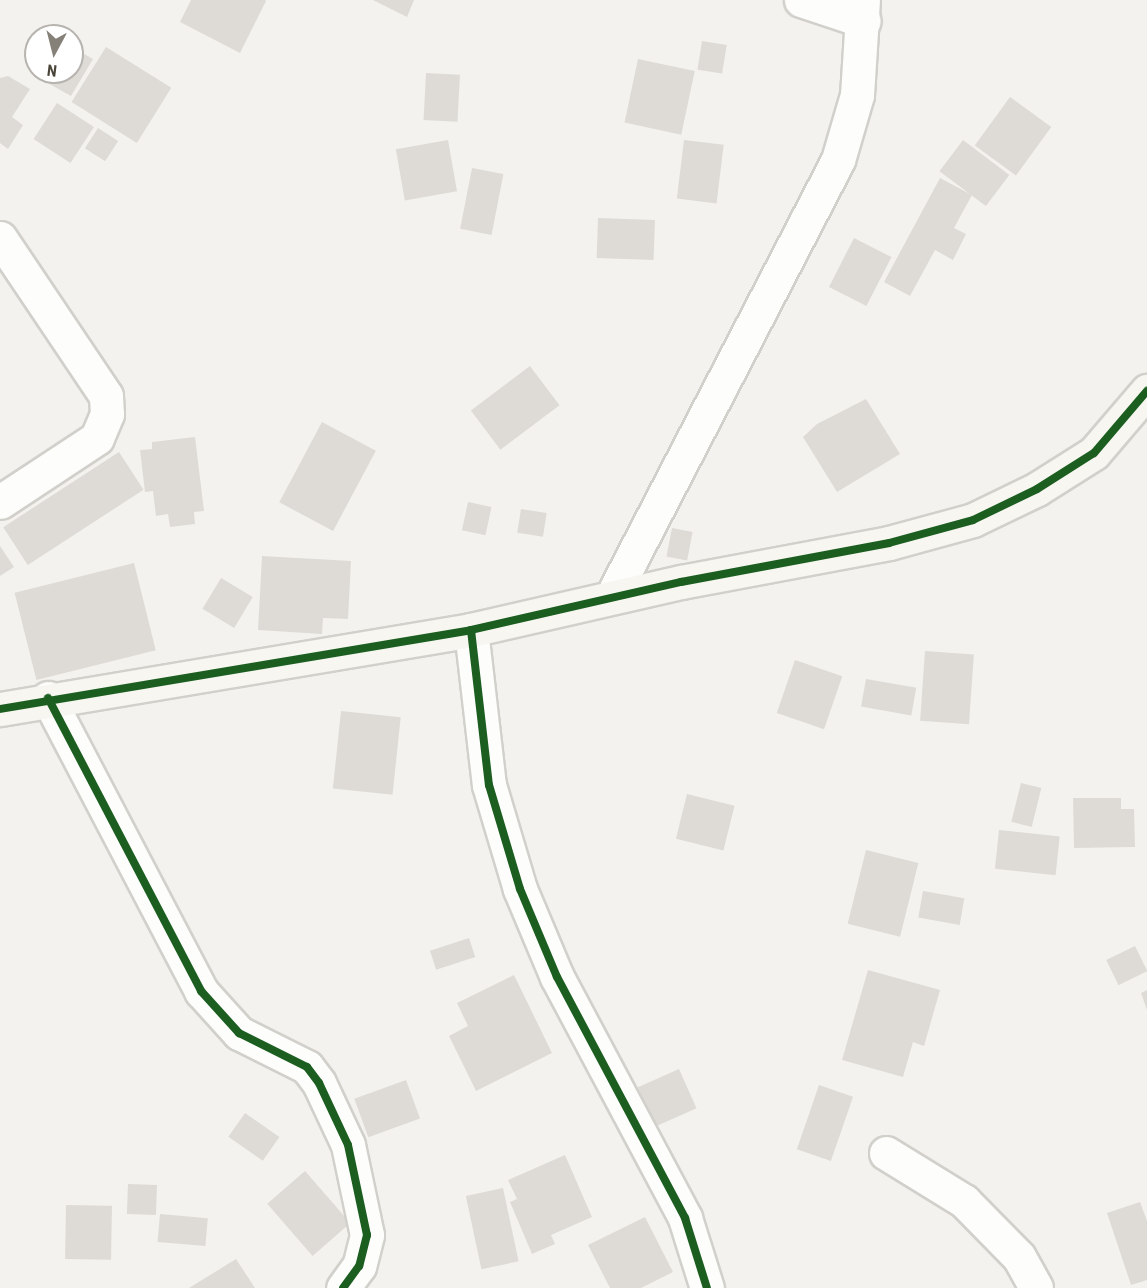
<!DOCTYPE html>
<style>
body{margin:0}
#map{position:relative;width:1147px;height:1288px;overflow:hidden;background:#f4f2ee;font-family:"Roboto Condensed",sans-serif}
div>[style]{position:absolute}
.building>*{inset:0;background:#dedbd6;transform-origin:0 0}
.roads{filter:drop-shadow(2px 0 #d2d0cb) drop-shadow(-2px 0 #d2d0cb) drop-shadow(0 2px #d2d0cb) drop-shadow(0 -2px #d2d0cb)}
.street>*{height:33px;margin:-16.5px;padding:0 16.5px;transform-origin:16.5px;border-radius:16.5px;background:#fdfdfc}
.secondary>*{height:33px;margin:-16.5px;padding:0 16.5px;transform-origin:16.5px;border-radius:16.5px;background:#f7f6f1}
.cycleway>*{height:8px;margin:-4px;padding:0 4px;transform-origin:4px;border-radius:4px;background:#1b5e20}
span{translate:-50% -50%;white-space:nowrap;text-align:center;line-height:1.15;-webkit-text-stroke:5px #fff;paint-order:stroke}
.north{position:absolute;left:24px;top:24px;width:60px;height:60px;box-sizing:border-box;background:#fff;border:2px solid #b7b4b0;border-radius:50%;rotate:187deg;font-size:16px;font-weight:700;line-height:24px;text-align:center;color:#4b4439}
.north::after{content:'';display:block;margin:auto;width:21px;height:27px;background:#868178;clip-path:polygon(50% 0,100% 100%,50% 72%,0 100%)}
</style>
<div id="map">
<div class="building">
<i style="clip-path:polygon(191px 0,265px 0,266px 1px,240px 53px,180px 22px)"></i>
<i style="clip-path:polygon(373px 0,414px 0,407px 17px)"></i>
<i style="left:702px;top:41px;width:25px;height:29px;rotate:9deg"></i>
<i style="clip-path:polygon(72px 47px,93px 59px,71px 96px,44px 81px,49px 72px,72px 72px)"></i>
<i style="left:106px;top:47px;width:77px;height:65px;rotate:32deg"></i>
<i style="left:638px;top:59px;width:58px;height:65px;rotate:12deg"></i>
<i style="left:426px;top:73px;width:34px;height:47px;rotate:3deg"></i>
<i style="clip-path:polygon(8px 76px,30px 89px,12px 117px,23px 125px,8px 149px,0 143px,0 78px)"></i>
<i style="left:1010px;top:97px;width:51px;height:60px;rotate:36deg"></i>
<i style="left:57px;top:103px;width:44px;height:43px;rotate:33deg"></i>
<i style="left:98px;top:128px;width:24px;height:24px;rotate:33deg"></i>
<i style="left:448px;top:140px;width:52px;height:53px;rotate:80deg"></i>
<i style="left:684px;top:140px;width:40px;height:59px;rotate:7deg"></i>
<i style="left:963px;top:140px;width:58px;height:39px;rotate:37deg"></i>
<i style="left:472px;top:168px;width:32px;height:62px;rotate:11deg"></i>
<i style="clip-path:polygon(940px 178px,972px 195px,954px 228px,966px 234px,953px 260px,935px 250px,910px 296px,884px 282px)"></i>
<i style="left:598px;top:218px;width:57px;height:40px;rotate:2deg"></i>
<i style="left:854px;top:238px;width:42px;height:55px;rotate:27deg"></i>
<i style="left:530px;top:366px;width:49px;height:74px;rotate:53deg"></i>
<i style="clip-path:polygon(866px 399px,900px 454px,837px 492px,803px 437px,817px 424px)"></i>
<i style="left:322px;top:422px;width:61px;height:91px;rotate:28deg"></i>
<i style="clip-path:polygon(195px 437px,204px 511px,194px 512px,195px 524px,170px 527px,168px 514px,156px 516px,153px 491px,145px 492px,140px 450px,152px 449px,152px 442px)"></i>
<i style="left:119px;top:452px;width:45px;height:138px;rotate:57deg"></i>
<i style="left:468px;top:502px;width:24px;height:29px;rotate:12deg"></i>
<i style="left:521px;top:509px;width:26px;height:24px;rotate:9deg"></i>
<i style="left:672px;top:528px;width:21px;height:29px;rotate:11deg"></i>
<i style="clip-path:polygon(0 546px,14px 567px,0 576px)"></i>
<i style="clip-path:polygon(262px 556px,351px 561px,348px 619px,323px 618px,322px 634px,258px 630px)"></i>
<i style="left:134px;top:563px;width:90px;height:123px;rotate:76deg"></i>
<i style="left:221px;top:578px;width:37px;height:36px;rotate:31deg"></i>
<i style="left:925px;top:651px;width:49px;height:70px;rotate:4deg"></i>
<i style="left:795px;top:660px;width:50px;height:56px;rotate:19deg"></i>
<i style="left:866px;top:679px;width:51px;height:28px;rotate:10deg"></i>
<i style="left:341px;top:711px;width:60px;height:78px;rotate:6deg"></i>
<i style="left:1021px;top:783px;width:21px;height:40px;rotate:14deg"></i>
<i style="left:687px;top:794px;width:49px;height:46px;rotate:14deg"></i>
<i style="clip-path:polygon(1073px 798px,1121px 798px,1121px 809px,1134px 809px,1135px 847px,1074px 848px)"></i>
<i style="left:999px;top:830px;width:61px;height:39px;rotate:6deg"></i>
<i style="left:866px;top:850px;width:54px;height:76px;rotate:14deg"></i>
<i style="left:923px;top:891px;width:42px;height:27px;rotate:10deg"></i>
<i style="left:469px;top:938px;width:20px;height:41px;rotate:72deg"></i>
<i style="left:1135px;top:946px;width:28px;height:32px;rotate:64deg"></i>
<i style="clip-path:polygon(868px 970px,940px 990px,924px 1046px,913px 1042px,903px 1077px,842px 1060px)"></i>
<i style="clip-path:polygon(514px 975px,552px 1053px,476px 1091px,449px 1036px,468px 1026px,457px 1003px)"></i>
<i style="clip-path:polygon(1147px 990px,1147px 1010px,1141px 993px)"></i>
<i style="left:679px;top:1069px;width:43px;height:45px;rotate:66deg"></i>
<i style="left:406px;top:1080px;width:41px;height:55px;rotate:70deg"></i>
<i style="left:819px;top:1085px;width:36px;height:68px;rotate:19deg"></i>
<i style="left:245px;top:1113px;width:42px;height:29px;rotate:35deg"></i>
<i style="clip-path:polygon(565px 1155px,592px 1217px,551px 1235px,555px 1244px,532px 1254px,510px 1202px,517px 1199px,508px 1180px)"></i>
<i style="left:305px;top:1171px;width:69px;height:50px;rotate:49deg"></i>
<i style="left:128px;top:1184px;width:29px;height:30px;rotate:2deg"></i>
<i style="left:503px;top:1188px;width:75px;height:38px;rotate:78deg"></i>
<i style="clip-path:polygon(1140px 1202px,1147px 1221px,1147px 1280px,1131px 1285px,1107px 1213px)"></i>
<i style="left:66px;top:1205px;width:46px;height:54px;rotate:1deg"></i>
<i style="left:160px;top:1214px;width:48px;height:28px;rotate:5deg"></i>
<i style="clip-path:polygon(645px 1217px,673px 1272px,641px 1288px,610px 1288px,588px 1245px)"></i>
<i style="clip-path:polygon(236px 1259px,255px 1288px,189px 1288px)"></i>
</div>
<div class="roads">
<div class="street">
<i style="left:801px;top:0;width:66px;rotate:18.4deg"></i>
<i style="left:0;top:238px;width:190px;rotate:56.1deg"></i>
<i style="left:106px;top:396px;width:18px;rotate:87deg"></i>
<i style="left:107px;top:414px;width:26px;rotate:113deg"></i>
<i style="left:97px;top:438px;width:116px;rotate:146.6deg"></i>
<i style="left:612px;top:596px;width:491px;rotate:-62.6deg"></i>
<i style="left:838px;top:160px;width:68px;rotate:-73.7deg"></i>
<i style="left:857px;top:95px;width:95px;rotate:-86.4deg"></i>
<i style="left:471px;top:630px;width:156px;rotate:83.4deg"></i>
<i style="left:489px;top:785px;width:109px;rotate:73.4deg"></i>
<i style="left:520px;top:889px;width:95px;rotate:67.2deg"></i>
<i style="left:557px;top:977px;width:273px;rotate:62deg"></i>
<i style="left:685px;top:1218px;width:73px;rotate:72.6deg"></i>
<i style="left:48px;top:698px;width:331px;rotate:62.4deg"></i>
<i style="left:201px;top:991px;width:57px;rotate:47.9deg"></i>
<i style="left:239px;top:1033px;width:76px;rotate:26.6deg"></i>
<i style="left:307px;top:1067px;width:20px;rotate:53deg"></i>
<i style="left:319px;top:1083px;width:68px;rotate:64.9deg"></i>
<i style="left:348px;top:1145px;width:92px;rotate:78.1deg"></i>
<i style="left:367px;top:1235px;width:32px;rotate:104deg"></i>
<i style="left:359px;top:1266px;width:27px;rotate:126deg"></i>
<i style="left:886px;top:1153px;width:92px;rotate:31.6deg"></i>
<i style="left:964px;top:1201px;width:78px;rotate:45.5deg"></i>
<i style="left:1019px;top:1257px;width:35px;rotate:61deg"></i>
</div>
<div class="secondary">
<i style="left:0;top:709px;width:478px;rotate:-9.5deg"></i>
<i style="left:471px;top:630px;width:215px;rotate:-12.9deg"></i>
<i style="left:681px;top:582px;width:212px;rotate:-10.6deg"></i>
<i style="left:889px;top:543px;width:87px;rotate:-15.3deg"></i>
<i style="left:973px;top:520px;width:71px;rotate:-25.8deg"></i>
<i style="left:1037px;top:489px;width:67px;rotate:-32.3deg"></i>
<i style="left:1094px;top:453px;width:82px;rotate:-49.5deg"></i>
</div>
</div>
<div class="cycleway">
<i style="left:471px;top:630px;width:156px;rotate:83.4deg"></i>
<i style="left:489px;top:785px;width:109px;rotate:73.4deg"></i>
<i style="left:520px;top:889px;width:95px;rotate:67.2deg"></i>
<i style="left:557px;top:977px;width:273px;rotate:62deg"></i>
<i style="left:685px;top:1218px;width:73px;rotate:72.6deg"></i>
<i style="left:48px;top:698px;width:331px;rotate:62.4deg"></i>
<i style="left:201px;top:991px;width:57px;rotate:47.9deg"></i>
<i style="left:239px;top:1033px;width:76px;rotate:26.6deg"></i>
<i style="left:307px;top:1067px;width:20px;rotate:53deg"></i>
<i style="left:319px;top:1083px;width:68px;rotate:64.9deg"></i>
<i style="left:348px;top:1145px;width:92px;rotate:78.1deg"></i>
<i style="left:367px;top:1235px;width:32px;rotate:104deg"></i>
<i style="left:359px;top:1266px;width:27px;rotate:126deg"></i>
<i style="left:0;top:709px;width:478px;rotate:-9.5deg"></i>
<i style="left:471px;top:630px;width:215px;rotate:-12.9deg"></i>
<i style="left:681px;top:582px;width:212px;rotate:-10.6deg"></i>
<i style="left:889px;top:543px;width:87px;rotate:-15.3deg"></i>
<i style="left:973px;top:520px;width:71px;rotate:-25.8deg"></i>
<i style="left:1037px;top:489px;width:67px;rotate:-32.3deg"></i>
<i style="left:1094px;top:453px;width:82px;rotate:-49.5deg"></i>
</div>
<div class="north">N</div>
</div>
